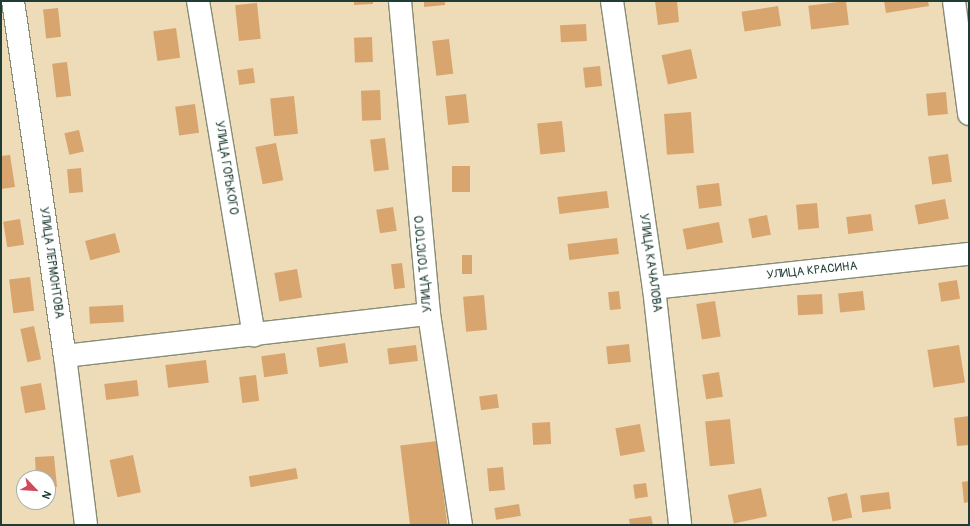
<!DOCTYPE html>
<meta charset="utf-8">
<style>
body{margin:0}
#map{position:relative;width:970px;height:526px;overflow:hidden;background:#eedcb9;font-family:Pangolin,sans-serif}
div>[style]{position:absolute}
.building>*{inset:0;background:#d8a56e;transform-origin:0 0}
.roads{filter:drop-shadow(1px 0 #868c76) drop-shadow(-1px 0 #868c76) drop-shadow(0 1px #868c76) drop-shadow(0 -1px #868c76)}
.minor>*{height:22px;margin:-11px;padding:0 11px;transform-origin:11px;border-radius:11px;background:#fff}
span{translate:-50% -50%;white-space:nowrap;text-align:center;line-height:1.15;-webkit-text-stroke:3.5px #fff;paint-order:stroke}
.street-label{font-size:12px;color:#1f3d34}
.frame{position:absolute;inset:0;border:2px solid #1f3d34;pointer-events:none}
.north{position:absolute;left:16px;top:470px;width:40px;height:40px;box-sizing:border-box;background:#fff;border:1px solid #a5b1ae;border-radius:50%;rotate:115deg;font-size:11px;font-weight:700;line-height:16px;text-align:center;color:#1f3d34}
.north::after{content:'';display:block;margin:auto;width:14px;height:18px;background:#d1495b;clip-path:polygon(50% 0,100% 100%,50% 72%,0 100%)}
</style>
<div id="map">
<div class="building">
<i style="clip-path:polygon(354px 1px,373px 1px,373px 4px,354px 5px)"></i>
<i style="clip-path:polygon(424px 1px,445px 1px,445px 5px,424px 7px)"></i>
<i style="clip-path:polygon(655px 1px,677px 1px,679px 22px,658px 25px)"></i>
<i style="left:846px;top:1px;width:24px;height:38px;rotate:83deg"></i>
<i style="clip-path:polygon(884px 1px,928px 1px,929px 6px,886px 13px)"></i>
<i style="left:257px;top:3px;width:36px;height:22px;rotate:84deg"></i>
<i style="left:778px;top:6px;width:20px;height:37px;rotate:81deg"></i>
<i style="left:58px;top:8px;width:29px;height:15px;rotate:84deg"></i>
<i style="left:586px;top:24px;width:17px;height:26px;rotate:87deg"></i>
<i style="left:176px;top:28px;width:30px;height:23px;rotate:82deg"></i>
<i style="left:372px;top:37px;width:25px;height:18px;rotate:88deg"></i>
<i style="left:449px;top:39px;width:35px;height:17px;rotate:83deg"></i>
<i style="left:691px;top:49px;width:30px;height:30px;rotate:78deg"></i>
<i style="left:67px;top:62px;width:34px;height:15px;rotate:83deg"></i>
<i style="left:600px;top:66px;width:20px;height:17px;rotate:84deg"></i>
<i style="left:253px;top:68px;width:15px;height:16px;rotate:82deg"></i>
<i style="left:380px;top:90px;width:30px;height:19px;rotate:88deg"></i>
<i style="left:946px;top:92px;width:22px;height:20px;rotate:85deg"></i>
<i style="left:466px;top:94px;width:29px;height:21px;rotate:84deg"></i>
<i style="left:294px;top:96px;width:38px;height:24px;rotate:84deg"></i>
<i style="left:195px;top:104px;width:29px;height:20px;rotate:82deg"></i>
<i style="left:691px;top:112px;width:41px;height:27px;rotate:86deg"></i>
<i style="left:562px;top:121px;width:31px;height:25px;rotate:84deg"></i>
<i style="left:79px;top:130px;width:22px;height:15px;rotate:77deg"></i>
<i style="left:385px;top:138px;width:32px;height:15px;rotate:83deg"></i>
<i style="left:276px;top:143px;width:38px;height:21px;rotate:79deg"></i>
<i style="left:948px;top:154px;width:28px;height:20px;rotate:82deg"></i>
<i style="clip-path:polygon(10px 155px,15px 187px,1px 189px,1px 156px)"></i>
<i style="left:452px;top:166px;width:18px;height:26px"></i>
<i style="left:81px;top:168px;width:24px;height:14px;rotate:85deg"></i>
<i style="left:719px;top:183px;width:23px;height:23px;rotate:83deg"></i>
<i style="left:607px;top:191px;width:17px;height:50px;rotate:83deg"></i>
<i style="left:945px;top:199px;width:20px;height:31px;rotate:79deg"></i>
<i style="left:817px;top:203px;width:25px;height:21px;rotate:85deg"></i>
<i style="left:393px;top:207px;width:24px;height:17px;rotate:81deg"></i>
<i style="left:871px;top:214px;width:17px;height:25px;rotate:83deg"></i>
<i style="left:767px;top:215px;width:20px;height:19px;rotate:79deg"></i>
<i style="left:20px;top:219px;width:26px;height:17px;rotate:81deg"></i>
<i style="left:719px;top:222px;width:21px;height:37px;rotate:79deg"></i>
<i style="left:115px;top:233px;width:20px;height:31px;rotate:75deg"></i>
<i style="left:617px;top:238px;width:16px;height:50px;rotate:83deg"></i>
<i style="left:462px;top:255px;width:10px;height:19px"></i>
<i style="left:402px;top:263px;width:25px;height:11px;rotate:83deg"></i>
<i style="left:297px;top:269px;width:29px;height:23px;rotate:80deg"></i>
<i style="left:30px;top:277px;width:34px;height:21px;rotate:83deg"></i>
<i style="left:957px;top:280px;width:19px;height:19px;rotate:81deg"></i>
<i style="left:619px;top:291px;width:18px;height:11px;rotate:84deg"></i>
<i style="left:863px;top:291px;width:19px;height:25px;rotate:84deg"></i>
<i style="left:822px;top:294px;width:20px;height:25px;rotate:87deg"></i>
<i style="left:484px;top:295px;width:35px;height:21px;rotate:85deg"></i>
<i style="left:715px;top:301px;width:36px;height:19px;rotate:81deg"></i>
<i style="left:123px;top:305px;width:17px;height:34px;rotate:87deg"></i>
<i style="left:34px;top:326px;width:34px;height:14px;rotate:78deg"></i>
<i style="left:345px;top:343px;width:20px;height:29px;rotate:81deg"></i>
<i style="left:629px;top:344px;width:18px;height:23px;rotate:84deg"></i>
<i style="left:416px;top:345px;width:16px;height:29px;rotate:83deg"></i>
<i style="left:959px;top:345px;width:38px;height:32px;rotate:81deg"></i>
<i style="left:285px;top:353px;width:21px;height:24px;rotate:82deg"></i>
<i style="left:206px;top:360px;width:23px;height:41px;rotate:83deg"></i>
<i style="left:719px;top:372px;width:25px;height:17px;rotate:81deg"></i>
<i style="left:256px;top:375px;width:26px;height:17px;rotate:83deg"></i>
<i style="left:137px;top:380px;width:16px;height:33px;rotate:83deg"></i>
<i style="left:41px;top:383px;width:27px;height:21px;rotate:80deg"></i>
<i style="left:497px;top:394px;width:14px;height:18px;rotate:82deg"></i>
<i style="clip-path:polygon(969px 416px,969px 445px,957px 446px,954px 418px)"></i>
<i style="left:730px;top:419px;width:45px;height:25px;rotate:84deg"></i>
<i style="left:550px;top:422px;width:22px;height:18px;rotate:87deg"></i>
<i style="left:640px;top:424px;width:28px;height:25px;rotate:80deg"></i>
<i style="left:437px;top:441px;width:85px;height:37px;rotate:83deg"></i>
<i style="left:133px;top:455px;width:38px;height:24px;rotate:78deg"></i>
<i style="clip-path:polygon(54px 456px,57px 487px,48px 488px,48px 478px,36px 478px,35px 457px)"></i>
<i style="left:503px;top:467px;width:23px;height:16px;rotate:85deg"></i>
<i style="left:296px;top:468px;width:11px;height:48px;rotate:80deg"></i>
<i style="clip-path:polygon(969px 481px,969px 502px,964px 503px,962px 482px)"></i>
<i style="left:646px;top:483px;width:14px;height:13px;rotate:82deg"></i>
<i style="left:761px;top:488px;width:29px;height:34px;rotate:78deg"></i>
<i style="left:889px;top:492px;width:17px;height:29px;rotate:83deg"></i>
<i style="left:847px;top:493px;width:25px;height:20px;rotate:78deg"></i>
<i style="left:519px;top:504px;width:12px;height:25px;rotate:81deg"></i>
<i style="clip-path:polygon(651px 516px,653px 525px,630px 525px,629px 519px)"></i>
</div>
<div class="roads">
<div class="minor">
<i style="left:13px;top:1px;width:359px;rotate:81.7deg"></i>
<i style="left:65px;top:356px;width:170px;rotate:82.9deg"></i>
<i style="left:198px;top:1px;width:339px;rotate:80.5deg"></i>
<i style="left:400px;top:1px;width:314px;rotate:84.7deg"></i>
<i style="left:429px;top:314px;width:213px;rotate:81.4deg"></i>
<i style="left:612px;top:1px;width:290px;rotate:81.7deg"></i>
<i style="left:654px;top:288px;width:238px;rotate:83.7deg"></i>
<i style="left:954px;top:1px;width:114px;rotate:82.4deg"></i>
<i style="left:654px;top:288px;width:317px;rotate:-6.2deg"></i>
<i style="left:65px;top:356px;width:366px;rotate:-6.6deg"></i>
</div>
</div>
<div class="street-label">
<span style="left:226px;top:168px;rotate:81deg">УЛИЦА ГОРЬКОГО</span>
<span style="left:51px;top:263px;rotate:82deg">УЛИЦА ЛЕРМОНТОВА</span>
<span style="left:650px;top:263px;rotate:82deg">УЛИЦА КАЧАЛОВА</span>
<span style="left:424px;top:264px;rotate:-95deg">УЛИЦА ТОЛСТОГО</span>
<span style="left:812px;top:271px;rotate:-6deg">УЛИЦА КРАСИНА</span>
</div>
<div class="frame"></div>
<div class="north">N</div>
</div>
